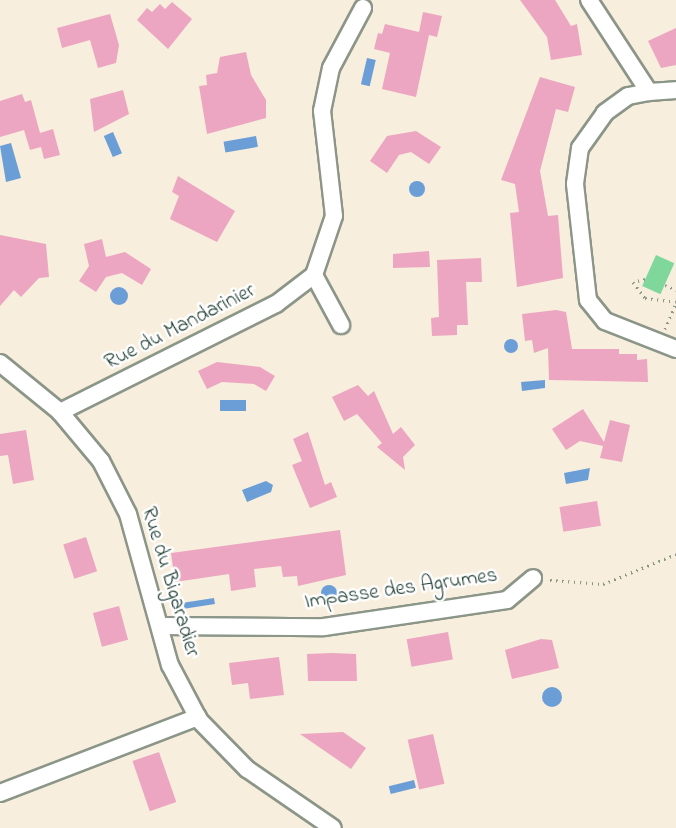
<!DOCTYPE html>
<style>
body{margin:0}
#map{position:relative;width:676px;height:828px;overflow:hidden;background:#f7eedd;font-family:"Indie Flower",sans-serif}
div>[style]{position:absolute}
.green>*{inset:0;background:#80d79b;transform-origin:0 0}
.water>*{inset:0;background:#6b9ed6;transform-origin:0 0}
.round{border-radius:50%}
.building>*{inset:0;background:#eca6c1;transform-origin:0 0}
.path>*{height:3px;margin-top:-1.5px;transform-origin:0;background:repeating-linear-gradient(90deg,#8b9688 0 1.5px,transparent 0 6px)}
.roads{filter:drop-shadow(2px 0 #8b9688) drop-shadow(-2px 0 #8b9688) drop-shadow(0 2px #8b9688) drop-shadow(0 -2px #8b9688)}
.street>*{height:16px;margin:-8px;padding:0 8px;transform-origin:8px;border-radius:8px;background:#fff}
span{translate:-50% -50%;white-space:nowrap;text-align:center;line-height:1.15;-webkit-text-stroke:5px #fff;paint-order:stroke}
.street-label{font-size:21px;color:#1f3d34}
</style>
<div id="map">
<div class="green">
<i style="left:656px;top:255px;width:20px;height:34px;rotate:24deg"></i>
</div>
<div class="water">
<i style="left:367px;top:58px;width:9px;height:27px;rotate:13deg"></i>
<i style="left:113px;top:132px;width:23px;height:10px;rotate:67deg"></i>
<i style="left:256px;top:136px;width:11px;height:33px;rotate:80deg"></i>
<i style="clip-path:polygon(11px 143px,21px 178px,6px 182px,0 146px)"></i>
<i class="round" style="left:409px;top:181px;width:16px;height:16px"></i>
<i class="round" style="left:110px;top:287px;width:18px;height:18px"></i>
<i class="round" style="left:504px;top:339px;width:14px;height:14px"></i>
<i style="clip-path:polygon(545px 380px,545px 388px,522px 391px,521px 382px)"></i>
<i style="left:220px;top:400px;width:26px;height:11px"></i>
<i style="clip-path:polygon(590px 468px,588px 480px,566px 484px,564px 473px)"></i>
<i style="clip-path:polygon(266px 481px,273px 485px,271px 492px,247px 502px,242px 490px)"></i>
<i class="round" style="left:321px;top:585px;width:16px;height:16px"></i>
<i style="left:214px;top:598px;width:6px;height:31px;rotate:81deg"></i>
<i class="round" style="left:542px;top:687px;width:20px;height:20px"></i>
<i style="left:414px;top:780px;width:8px;height:26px;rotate:76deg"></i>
</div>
<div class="building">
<i style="clip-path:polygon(520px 0,555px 0,571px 26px,577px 24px,582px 55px,551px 60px,547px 37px)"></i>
<i style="clip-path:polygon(172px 2px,192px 19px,168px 49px,137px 20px,147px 8px,152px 12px,160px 4px,165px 9px)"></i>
<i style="clip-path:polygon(423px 12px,442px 16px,437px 37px,429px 35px,416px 97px,382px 89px,390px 53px,374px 49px,378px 33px,382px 34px,385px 24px,419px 32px)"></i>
<i style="clip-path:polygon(110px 14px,119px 45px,116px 63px,98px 68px,90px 40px,62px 48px,57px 28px)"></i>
<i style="clip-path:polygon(676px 28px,676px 65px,661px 68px,648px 41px)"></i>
<i style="clip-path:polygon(246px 52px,251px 75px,266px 100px,266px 118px,207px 134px,199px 86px,207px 85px,206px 75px,217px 73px,220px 57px)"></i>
<i style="clip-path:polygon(540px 77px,575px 87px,568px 112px,556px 109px,540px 171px,548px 216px,558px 215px,563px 278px,517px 287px,510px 213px,519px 212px,515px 184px,501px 180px)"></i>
<i style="clip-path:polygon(123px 90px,129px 114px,94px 132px,90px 99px)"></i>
<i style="clip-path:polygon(22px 94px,25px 102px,31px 100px,40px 133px,53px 129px,60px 155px,44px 159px,41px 147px,30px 150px,24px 130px,0 137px,0 101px)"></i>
<i style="clip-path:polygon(416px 131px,441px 147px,429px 164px,411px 152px,399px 155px,387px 173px,370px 161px,387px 136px)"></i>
<i style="clip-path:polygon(178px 176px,235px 211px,217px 242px,170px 219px,179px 196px,172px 192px)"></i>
<i style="clip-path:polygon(0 235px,46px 244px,49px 277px,39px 278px,21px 297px,14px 290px,0 306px)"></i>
<i style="clip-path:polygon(102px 239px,106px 257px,125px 252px,151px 269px,142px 285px,122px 273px,106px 277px,96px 292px,79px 281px,89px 266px,84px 244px)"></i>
<i style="clip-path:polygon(429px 251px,430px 267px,393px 268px,393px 254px)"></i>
<i style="clip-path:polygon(481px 258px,482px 282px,466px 282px,468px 325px,457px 325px,457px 335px,432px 336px,431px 318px,439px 317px,437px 260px)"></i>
<i style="clip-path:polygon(556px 310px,566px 312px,572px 349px,619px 349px,619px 354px,637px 354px,637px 360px,647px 359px,648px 382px,549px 380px,548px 348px,534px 353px,532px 340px,525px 341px,522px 314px)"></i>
<i style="clip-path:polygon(217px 362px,260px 367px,275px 376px,266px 391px,254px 384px,222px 382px,207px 389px,198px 371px)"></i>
<i style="clip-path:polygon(358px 385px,368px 396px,374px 391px,393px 434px,401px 427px,415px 445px,403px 457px,405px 470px,377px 447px,382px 443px,357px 414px,344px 421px,332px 397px)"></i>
<i style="clip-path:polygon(583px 409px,604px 442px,610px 420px,630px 425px,622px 462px,600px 458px,603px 446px,580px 441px,566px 450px,552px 429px)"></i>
<i style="clip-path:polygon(26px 430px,34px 480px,13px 484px,8px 455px,0 456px,0 434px)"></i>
<i style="clip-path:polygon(308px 432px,325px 485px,331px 482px,337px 497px,310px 508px,292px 465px,302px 461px,293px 439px)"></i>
<i style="left:597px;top:501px;width:25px;height:38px;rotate:81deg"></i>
<i style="clip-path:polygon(340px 530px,346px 575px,298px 586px,297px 576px,283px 577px,281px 566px,254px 569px,256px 587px,231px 591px,229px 574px,175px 582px,171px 553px)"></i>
<i style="left:86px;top:537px;width:36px;height:24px;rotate:72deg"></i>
<i style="left:119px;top:606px;width:35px;height:27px;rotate:75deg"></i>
<i style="left:448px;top:632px;width:28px;height:42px;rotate:80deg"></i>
<i style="clip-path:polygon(541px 639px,552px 640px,559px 668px,512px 679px,505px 650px)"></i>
<i style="clip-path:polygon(332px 653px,356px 654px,357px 681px,308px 681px,307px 654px)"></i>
<i style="clip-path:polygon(279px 657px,284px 695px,250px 699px,248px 683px,232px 685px,229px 663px)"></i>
<i style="clip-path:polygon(343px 732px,366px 748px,351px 769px,300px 734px)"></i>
<i style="left:433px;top:734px;width:51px;height:26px;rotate:77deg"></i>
<i style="left:159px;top:752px;width:53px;height:28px;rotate:71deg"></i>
</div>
<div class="path">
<i style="left:645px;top:279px;width:12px;rotate:166deg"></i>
<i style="left:633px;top:282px;width:20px;rotate:53deg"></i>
<i style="left:645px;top:298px;width:31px;rotate:7deg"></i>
<i style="left:665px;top:285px;width:12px;rotate:24deg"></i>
<i style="left:665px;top:329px;width:28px;rotate:-67deg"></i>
<i style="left:550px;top:580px;width:53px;rotate:4.3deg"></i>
<i style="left:603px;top:584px;width:79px;rotate:-22.3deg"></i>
</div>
<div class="roads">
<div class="street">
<i style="left:589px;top:0;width:110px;rotate:56.9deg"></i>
<i style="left:649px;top:92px;width:27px;rotate:-4deg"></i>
<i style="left:649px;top:92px;width:21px;rotate:169deg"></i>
<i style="left:628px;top:96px;width:29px;rotate:144deg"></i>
<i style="left:605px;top:113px;width:43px;rotate:125.5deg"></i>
<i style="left:580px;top:148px;width:36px;rotate:98deg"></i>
<i style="left:575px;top:184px;width:117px;rotate:83.6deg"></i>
<i style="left:588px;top:300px;width:27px;rotate:51deg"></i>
<i style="left:605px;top:321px;width:76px;rotate:21.5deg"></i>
<i style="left:314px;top:275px;width:57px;rotate:61.6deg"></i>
<i style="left:0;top:363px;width:77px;rotate:39.2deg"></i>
<i style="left:60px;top:412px;width:64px;rotate:50.1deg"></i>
<i style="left:101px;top:461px;width:59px;rotate:63deg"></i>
<i style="left:128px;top:514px;width:157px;rotate:74.5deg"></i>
<i style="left:170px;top:665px;width:62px;rotate:62.2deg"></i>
<i style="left:199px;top:720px;width:69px;rotate:45.6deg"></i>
<i style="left:247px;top:769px;width:104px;rotate:34.5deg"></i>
<i style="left:60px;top:412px;width:241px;rotate:-26.6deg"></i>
<i style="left:276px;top:304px;width:48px;rotate:-37.3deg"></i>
<i style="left:314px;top:275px;width:62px;rotate:-71.3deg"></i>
<i style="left:334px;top:216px;width:106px;rotate:-96.5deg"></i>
<i style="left:322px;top:111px;width:44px;rotate:-78.2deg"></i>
<i style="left:331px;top:68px;width:68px;rotate:-61.9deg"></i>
<i style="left:161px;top:626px;width:163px;rotate:0.4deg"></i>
<i style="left:324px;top:627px;width:185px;rotate:-8.4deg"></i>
<i style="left:507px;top:600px;width:34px;rotate:-40deg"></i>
<i style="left:0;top:793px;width:212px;rotate:-21deg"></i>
</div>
</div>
<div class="street-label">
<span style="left:180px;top:327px;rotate:-27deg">Rue du Mandarinier</span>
<span style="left:170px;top:582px;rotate:73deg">Rue du Bigaradier</span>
<span style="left:401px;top:589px;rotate:-8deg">Impasse des Agrumes</span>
</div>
</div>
